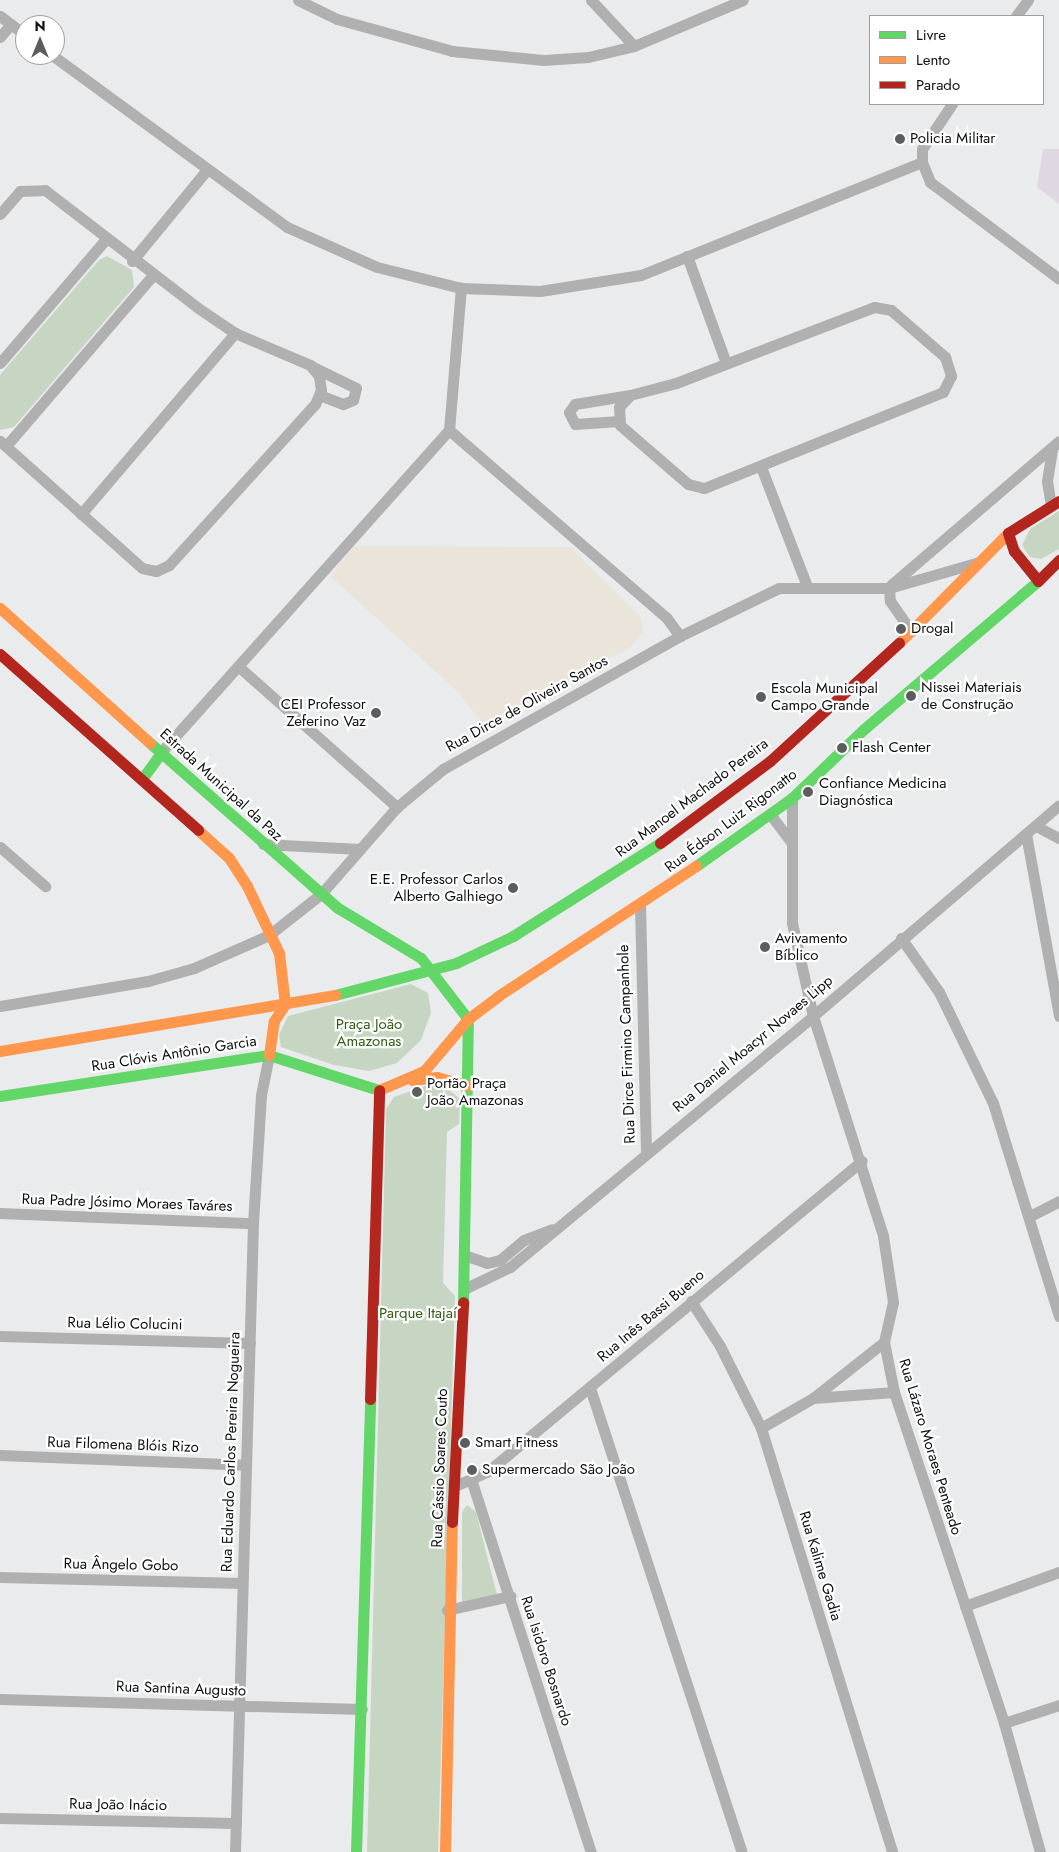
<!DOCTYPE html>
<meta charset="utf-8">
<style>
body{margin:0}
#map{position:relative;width:1059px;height:1852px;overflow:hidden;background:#e9ebed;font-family:Jost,sans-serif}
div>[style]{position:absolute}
.medical>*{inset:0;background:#eae4da}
.green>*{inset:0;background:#c7d6c3}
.building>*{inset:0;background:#dfd7e2}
.street>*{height:11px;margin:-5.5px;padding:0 5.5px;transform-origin:5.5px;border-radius:5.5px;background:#b0b0b1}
.fast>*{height:11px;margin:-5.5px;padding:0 5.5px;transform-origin:5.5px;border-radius:5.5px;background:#63d668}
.slow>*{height:11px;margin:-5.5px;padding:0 5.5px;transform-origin:5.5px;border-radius:5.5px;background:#ff974d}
.jam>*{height:11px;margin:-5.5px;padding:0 5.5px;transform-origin:5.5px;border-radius:5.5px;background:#b3261e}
.dots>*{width:14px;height:14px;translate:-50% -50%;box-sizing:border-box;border:2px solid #fff;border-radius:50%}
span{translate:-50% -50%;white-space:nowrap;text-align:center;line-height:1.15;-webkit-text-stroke:4.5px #fff;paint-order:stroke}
.poi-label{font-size:15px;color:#0f1011}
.left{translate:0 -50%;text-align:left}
.right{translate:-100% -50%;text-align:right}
.street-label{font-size:15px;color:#0f1011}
.park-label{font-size:15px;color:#306013}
.legend{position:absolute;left:869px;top:15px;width:175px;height:90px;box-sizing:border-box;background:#fff;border:1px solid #9f9fa0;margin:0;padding:6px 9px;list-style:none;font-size:15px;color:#0f1011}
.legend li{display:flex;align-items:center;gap:10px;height:25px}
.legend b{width:25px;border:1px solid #9f9fa0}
.north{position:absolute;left:15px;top:15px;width:50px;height:50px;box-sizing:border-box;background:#fff;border:1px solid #9f9fa0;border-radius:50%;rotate:0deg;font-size:14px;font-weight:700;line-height:20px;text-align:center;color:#0f1011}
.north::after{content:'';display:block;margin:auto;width:18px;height:22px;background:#5b5d5e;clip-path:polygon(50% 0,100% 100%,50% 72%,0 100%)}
</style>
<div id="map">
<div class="medical">
<i style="clip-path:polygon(354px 546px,570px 547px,641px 617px,643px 632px,631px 647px,483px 724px,455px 689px,330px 576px)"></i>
</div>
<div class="green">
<i style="clip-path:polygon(107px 256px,132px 270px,134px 287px,14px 427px,0 430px,0 375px,99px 260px)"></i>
<i style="clip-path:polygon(1059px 511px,1059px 549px,1041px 559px,1030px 557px,1022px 545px,1030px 529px)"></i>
<i style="clip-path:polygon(411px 984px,428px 993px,431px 1013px,421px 1040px,397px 1063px,369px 1071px,334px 1065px,281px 1047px,279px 1035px,288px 1016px)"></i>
<i style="clip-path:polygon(428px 1085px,446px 1087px,460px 1099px,459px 1124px,447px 1132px,443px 1283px,455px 1296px,438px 1852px,367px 1852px,386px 1109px,394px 1097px)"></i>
<i style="clip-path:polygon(467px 1505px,476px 1512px,497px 1595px,462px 1603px,462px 1512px)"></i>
</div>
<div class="building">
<i style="clip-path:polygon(1043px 149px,1059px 149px,1059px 204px,1037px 187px)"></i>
</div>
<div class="street">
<i style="left:298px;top:0;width:43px;rotate:26deg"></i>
<i style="left:337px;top:19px;width:119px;rotate:15.5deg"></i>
<i style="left:452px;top:51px;width:92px;rotate:5.6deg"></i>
<i style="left:544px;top:60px;width:44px;rotate:-3.9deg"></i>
<i style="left:588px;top:57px;width:47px;rotate:-13.4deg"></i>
<i style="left:634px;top:46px;width:118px;rotate:-22.9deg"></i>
<i style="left:591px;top:0;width:63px;rotate:46.9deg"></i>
<i style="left:0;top:16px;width:31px;rotate:37deg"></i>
<i style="left:1016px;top:16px;width:20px;rotate:-53deg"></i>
<i style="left:0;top:37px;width:17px;rotate:-50deg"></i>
<i style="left:52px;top:55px;width:291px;rotate:36.2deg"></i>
<i style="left:287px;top:227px;width:98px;rotate:24deg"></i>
<i style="left:377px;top:267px;width:87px;rotate:14deg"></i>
<i style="left:461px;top:288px;width:79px;rotate:2.2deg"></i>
<i style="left:540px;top:291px;width:102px;rotate:-9deg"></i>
<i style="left:641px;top:275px;width:303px;rotate:-21.9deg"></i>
<i style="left:952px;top:104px;width:54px;rotate:123.7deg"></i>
<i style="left:922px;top:149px;width:13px;rotate:90deg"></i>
<i style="left:922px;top:162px;width:22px;rotate:68deg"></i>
<i style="left:930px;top:182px;width:161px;rotate:36.9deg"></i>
<i style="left:0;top:214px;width:30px;rotate:-49deg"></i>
<i style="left:20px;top:191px;width:25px;rotate:-2deg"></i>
<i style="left:45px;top:190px;width:193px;rotate:37.6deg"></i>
<i style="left:198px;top:308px;width:45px;rotate:34deg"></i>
<i style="left:235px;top:333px;width:82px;rotate:23.1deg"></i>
<i style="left:310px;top:365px;width:14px;rotate:51deg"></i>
<i style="left:319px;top:376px;width:14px;rotate:82deg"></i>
<i style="left:321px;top:390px;width:15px;rotate:113deg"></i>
<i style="left:315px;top:404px;width:217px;rotate:132.2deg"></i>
<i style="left:169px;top:565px;width:14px;rotate:155deg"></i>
<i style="left:156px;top:571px;width:14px;rotate:-168deg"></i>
<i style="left:142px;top:568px;width:191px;rotate:-138.2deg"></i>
<i style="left:687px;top:256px;width:114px;rotate:70deg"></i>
<i style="left:132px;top:261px;width:117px;rotate:-50.6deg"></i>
<i style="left:874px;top:307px;width:17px;rotate:10deg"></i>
<i style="left:891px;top:310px;width:72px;rotate:41deg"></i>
<i style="left:945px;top:357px;width:20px;rotate:72deg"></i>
<i style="left:951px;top:376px;width:18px;rotate:117deg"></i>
<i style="left:943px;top:392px;width:258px;rotate:158.1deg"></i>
<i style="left:704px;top:488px;width:16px;rotate:-166deg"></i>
<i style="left:688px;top:484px;width:90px;rotate:-139.1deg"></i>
<i style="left:620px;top:425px;width:18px;rotate:-93deg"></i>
<i style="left:619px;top:407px;width:16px;rotate:-47deg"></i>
<i style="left:630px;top:395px;width:48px;rotate:-14.6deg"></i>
<i style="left:676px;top:383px;width:212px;rotate:-21deg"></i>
<i style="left:0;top:363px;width:162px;rotate:-49.5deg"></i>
<i style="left:311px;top:366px;width:50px;rotate:26.1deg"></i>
<i style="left:356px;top:388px;width:12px;rotate:104deg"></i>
<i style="left:353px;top:400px;width:11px;rotate:158deg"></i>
<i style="left:343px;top:404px;width:25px;rotate:-159deg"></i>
<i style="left:619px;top:421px;width:44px;rotate:176.1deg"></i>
<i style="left:575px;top:424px;width:13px;rotate:-117deg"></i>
<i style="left:569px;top:412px;width:10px;rotate:-53deg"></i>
<i style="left:575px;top:404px;width:56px;rotate:-9.3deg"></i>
<i style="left:449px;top:430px;width:286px;rotate:40.8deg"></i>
<i style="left:666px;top:617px;width:24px;rotate:54deg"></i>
<i style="left:6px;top:446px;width:224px;rotate:-49.3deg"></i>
<i style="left:761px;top:467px;width:128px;rotate:68.9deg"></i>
<i style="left:1051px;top:506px;width:25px;rotate:-99deg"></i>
<i style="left:1047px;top:481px;width:32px;rotate:-81deg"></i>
<i style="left:81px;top:514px;width:238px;rotate:-49.6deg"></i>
<i style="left:891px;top:585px;width:221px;rotate:-40.6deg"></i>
<i style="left:889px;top:588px;width:13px;rotate:86deg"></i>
<i style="left:890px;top:601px;width:37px;rotate:55deg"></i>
<i style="left:238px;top:666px;width:213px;rotate:41.6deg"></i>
<i style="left:162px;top:751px;width:431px;rotate:-48.2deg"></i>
<i style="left:449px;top:430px;width:143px;rotate:-85.2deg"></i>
<i style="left:792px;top:798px;width:125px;rotate:90deg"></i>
<i style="left:792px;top:923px;width:95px;rotate:77.3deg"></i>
<i style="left:813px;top:1016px;width:231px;rotate:72.3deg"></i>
<i style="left:883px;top:1236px;width:67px;rotate:81.4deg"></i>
<i style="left:893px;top:1302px;width:41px;rotate:102.7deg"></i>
<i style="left:884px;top:1342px;width:51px;rotate:78.7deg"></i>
<i style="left:894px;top:1392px;width:349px;rotate:71.6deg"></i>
<i style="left:1004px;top:1723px;width:134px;rotate:74.4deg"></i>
<i style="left:770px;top:814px;width:35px;rotate:53deg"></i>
<i style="left:1036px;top:826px;width:26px;rotate:28deg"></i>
<i style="left:1026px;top:834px;width:185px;rotate:79.7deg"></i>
<i style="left:263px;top:844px;width:97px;rotate:3deg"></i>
<i style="left:0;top:847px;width:60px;rotate:40.9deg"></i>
<i style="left:640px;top:906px;width:246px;rotate:88.6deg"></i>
<i style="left:901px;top:938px;width:66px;rotate:54.9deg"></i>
<i style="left:939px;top:992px;width:123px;rotate:64.1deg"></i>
<i style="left:993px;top:1103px;width:223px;rotate:72.8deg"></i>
<i style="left:0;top:1006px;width:150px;rotate:-9.6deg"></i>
<i style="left:148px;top:981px;width:48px;rotate:-15.8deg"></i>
<i style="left:194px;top:968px;width:82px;rotate:-23.7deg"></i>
<i style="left:269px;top:935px;width:66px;rotate:-38.3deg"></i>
<i style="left:321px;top:894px;width:116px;rotate:-48.9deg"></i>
<i style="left:397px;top:807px;width:60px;rotate:-39.6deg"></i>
<i style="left:443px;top:769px;width:272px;rotate:-29.3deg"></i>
<i style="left:680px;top:636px;width:110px;rotate:-25.9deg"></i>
<i style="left:779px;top:588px;width:110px"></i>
<i style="left:889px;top:588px;width:94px;rotate:-16.1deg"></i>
<i style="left:0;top:1213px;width:253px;rotate:2.3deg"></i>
<i style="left:1030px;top:1216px;width:33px;rotate:-27deg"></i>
<i style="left:464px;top:1255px;width:24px;rotate:19deg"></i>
<i style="left:487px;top:1263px;width:13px;rotate:-13deg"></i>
<i style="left:500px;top:1260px;width:31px;rotate:-40deg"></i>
<i style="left:524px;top:1240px;width:30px;rotate:-21deg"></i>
<i style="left:464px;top:1289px;width:51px;rotate:-25.6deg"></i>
<i style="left:510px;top:1267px;width:393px;rotate:-39.6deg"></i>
<i style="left:813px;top:1016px;width:324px;rotate:-40.6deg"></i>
<i style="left:691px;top:1301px;width:54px;rotate:57.2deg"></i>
<i style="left:720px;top:1346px;width:92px;rotate:63.4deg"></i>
<i style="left:761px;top:1428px;width:444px;rotate:72.8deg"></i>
<i style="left:0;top:1336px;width:250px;rotate:1.6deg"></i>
<i style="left:590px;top:1388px;width:488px;rotate:71.9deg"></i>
<i style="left:813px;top:1398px;width:81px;rotate:-4.2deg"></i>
<i style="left:761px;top:1428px;width:60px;rotate:-30deg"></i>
<i style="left:813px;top:1398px;width:90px;rotate:-38.3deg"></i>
<i style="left:0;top:1455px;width:245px;rotate:2.3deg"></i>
<i style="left:471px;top:1479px;width:392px;rotate:72.2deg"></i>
<i style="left:455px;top:1486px;width:35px;rotate:-24deg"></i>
<i style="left:487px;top:1472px;width:487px;rotate:-39.7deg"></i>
<i style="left:0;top:1577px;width:242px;rotate:1.4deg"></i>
<i style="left:965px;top:1606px;width:100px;rotate:-19.9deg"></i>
<i style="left:447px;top:1610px;width:65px;rotate:-12.5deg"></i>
<i style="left:0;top:1699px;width:362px;rotate:1.6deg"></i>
<i style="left:1004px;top:1723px;width:58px;rotate:-18.1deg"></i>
<i style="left:0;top:1818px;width:236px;rotate:1.2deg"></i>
<i style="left:235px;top:1852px;width:629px;rotate:-88.36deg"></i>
<i style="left:253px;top:1223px;width:128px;rotate:-86.4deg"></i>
<i style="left:261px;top:1095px;width:41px;rotate:-78.7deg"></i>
</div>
<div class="fast">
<i style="left:150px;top:743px;width:250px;rotate:41.3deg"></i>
<i style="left:338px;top:908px;width:97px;rotate:31.1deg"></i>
<i style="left:421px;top:958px;width:77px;rotate:52.4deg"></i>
<i style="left:142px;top:779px;width:34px;rotate:-54deg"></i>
<i style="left:696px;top:866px;width:118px;rotate:-35.3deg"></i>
<i style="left:792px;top:798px;width:100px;rotate:-43.8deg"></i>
<i style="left:864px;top:729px;width:228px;rotate:-40.4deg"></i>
<i style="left:335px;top:995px;width:125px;rotate:-14.8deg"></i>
<i style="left:456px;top:963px;width:63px;rotate:-25.3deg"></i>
<i style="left:513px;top:936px;width:174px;rotate:-32.3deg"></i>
<i style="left:0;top:1096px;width:272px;rotate:-8.7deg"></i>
<i style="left:269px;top:1055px;width:115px;rotate:17.7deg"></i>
<i style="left:463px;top:1302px;width:283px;rotate:-89deg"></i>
<i style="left:356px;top:1852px;width:453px;rotate:-88.2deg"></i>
</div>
<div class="slow">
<i style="left:0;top:608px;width:202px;rotate:42deg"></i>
<i style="left:899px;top:643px;width:155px;rotate:-45.3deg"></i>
<i style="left:198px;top:830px;width:42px;rotate:42.1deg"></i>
<i style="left:229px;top:858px;width:33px;rotate:57deg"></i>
<i style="left:247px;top:886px;width:74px;rotate:64.5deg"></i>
<i style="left:279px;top:953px;width:51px;rotate:83.3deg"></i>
<i style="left:0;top:1051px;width:340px;rotate:-9.5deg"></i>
<i style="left:269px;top:1055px;width:34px;rotate:-82deg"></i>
<i style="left:274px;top:1021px;width:20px;rotate:-57deg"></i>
<i style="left:412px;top:1080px;width:25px;rotate:-7deg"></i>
<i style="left:437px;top:1077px;width:32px;rotate:16deg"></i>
<i style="left:379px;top:1090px;width:49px;rotate:-22.9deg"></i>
<i style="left:424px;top:1071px;width:68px;rotate:-49.8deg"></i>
<i style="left:468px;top:1019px;width:38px;rotate:-37deg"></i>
<i style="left:498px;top:996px;width:237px;rotate:-33.3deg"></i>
<i style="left:445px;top:1852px;width:330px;rotate:-88.8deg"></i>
</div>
<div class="jam">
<i style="left:1059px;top:501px;width:60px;rotate:147.9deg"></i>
<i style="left:1008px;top:533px;width:19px;rotate:72deg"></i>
<i style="left:1014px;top:551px;width:38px;rotate:51deg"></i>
<i style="left:1038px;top:581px;width:30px;rotate:-45deg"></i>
<i style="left:0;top:654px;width:265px;rotate:41.6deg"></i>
<i style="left:660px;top:843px;width:137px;rotate:-36.7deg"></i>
<i style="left:770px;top:761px;width:175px;rotate:-42.5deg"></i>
<i style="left:370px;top:1399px;width:309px;rotate:-88.3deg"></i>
<i style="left:452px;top:1522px;width:220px;rotate:-87.1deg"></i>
</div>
<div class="dots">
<i style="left:900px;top:139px;background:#5b5d5e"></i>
<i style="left:901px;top:629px;background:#5b5d5e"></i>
<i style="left:911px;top:696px;background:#5b5d5e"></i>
<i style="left:761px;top:697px;background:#5b5d5e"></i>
<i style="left:376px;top:713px;background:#5b5d5e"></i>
<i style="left:842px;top:748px;background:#5b5d5e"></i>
<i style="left:808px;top:792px;background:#5b5d5e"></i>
<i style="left:513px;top:888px;background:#5b5d5e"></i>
<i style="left:765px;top:947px;background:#5b5d5e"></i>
<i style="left:417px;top:1092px;background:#5b5d5e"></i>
<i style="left:465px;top:1443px;background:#5b5d5e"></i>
<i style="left:472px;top:1470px;background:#5b5d5e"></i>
</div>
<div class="poi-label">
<span class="left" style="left:910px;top:139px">Policia Militar</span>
<span class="left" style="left:911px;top:629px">Drogal</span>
<span class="left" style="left:921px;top:696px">Nissei Materiais<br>de Construção</span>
<span class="left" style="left:771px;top:697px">Escola Municipal<br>Campo Grande</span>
<span class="right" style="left:366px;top:713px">CEI Professor<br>Zeferino Vaz</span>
<span class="left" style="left:852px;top:748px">Flash Center</span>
<span class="left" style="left:819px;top:792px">Confiance Medicina<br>Diagnóstica</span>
<span class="right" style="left:503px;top:888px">E.E. Professor Carlos<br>Alberto Galhiego</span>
<span class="left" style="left:775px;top:947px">Avivamento<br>Bíblico</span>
<span class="left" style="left:427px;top:1092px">Portão Praça<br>João Amazonas</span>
<span class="left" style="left:475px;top:1443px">Smart Fitness</span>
<span class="left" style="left:482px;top:1470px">Supermercado São João</span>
</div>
<div class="street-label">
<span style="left:527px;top:704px;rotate:-29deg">Rua Dirce de Oliveira Santos</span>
<span style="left:221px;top:785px;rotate:42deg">Estrada Municipal da Paz</span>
<span style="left:692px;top:798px;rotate:-37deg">Rua Manoel Machado Pereira</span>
<span style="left:731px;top:821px;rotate:-37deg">Rua Édson Luiz Rigonatto</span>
<span style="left:627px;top:1044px;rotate:-92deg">Rua Dirce Firmino Campanhole</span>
<span style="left:753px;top:1044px;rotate:-40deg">Rua Daniel Moacyr Novaes Lipp</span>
<span style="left:174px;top:1054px;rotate:-9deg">Rua Clóvis Antônio Garcia</span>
<span style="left:127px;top:1203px;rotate:2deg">Rua Padre Jósimo Moraes Taváres</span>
<span style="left:651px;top:1316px;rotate:-40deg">Rua Inês Bassi Bueno</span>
<span style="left:125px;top:1324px;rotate:1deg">Rua Lélio Colucini</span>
<span style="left:123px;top:1445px;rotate:2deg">Rua Filomena Blóis Rizo</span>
<span style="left:930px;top:1447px;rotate:73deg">Rua Lázaro Moraes Penteado</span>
<span style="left:231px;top:1452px;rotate:-88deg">Rua Eduardo Carlos Pereira Nogueira</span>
<span style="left:440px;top:1468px;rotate:-88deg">Rua Cássio Soares Couto</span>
<span style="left:121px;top:1565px;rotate:1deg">Rua Ângelo Gobo</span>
<span style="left:820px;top:1566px;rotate:73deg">Rua Kalime Gadia</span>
<span style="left:546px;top:1661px;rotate:72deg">Rua Isidoro Bosnardo</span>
<span style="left:181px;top:1689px;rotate:2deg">Rua Santina Augusto</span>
<span style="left:118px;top:1805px;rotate:1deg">Rua João Inácio</span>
</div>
<div class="park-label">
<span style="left:369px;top:1033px">Praça João<br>Amazonas</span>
<span style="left:418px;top:1314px">Parque Itajaí</span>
</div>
<ul class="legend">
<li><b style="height:6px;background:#63d668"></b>Livre</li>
<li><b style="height:6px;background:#ff974d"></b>Lento</li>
<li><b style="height:6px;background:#b3261e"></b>Parado</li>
</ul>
<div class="north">N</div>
</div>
